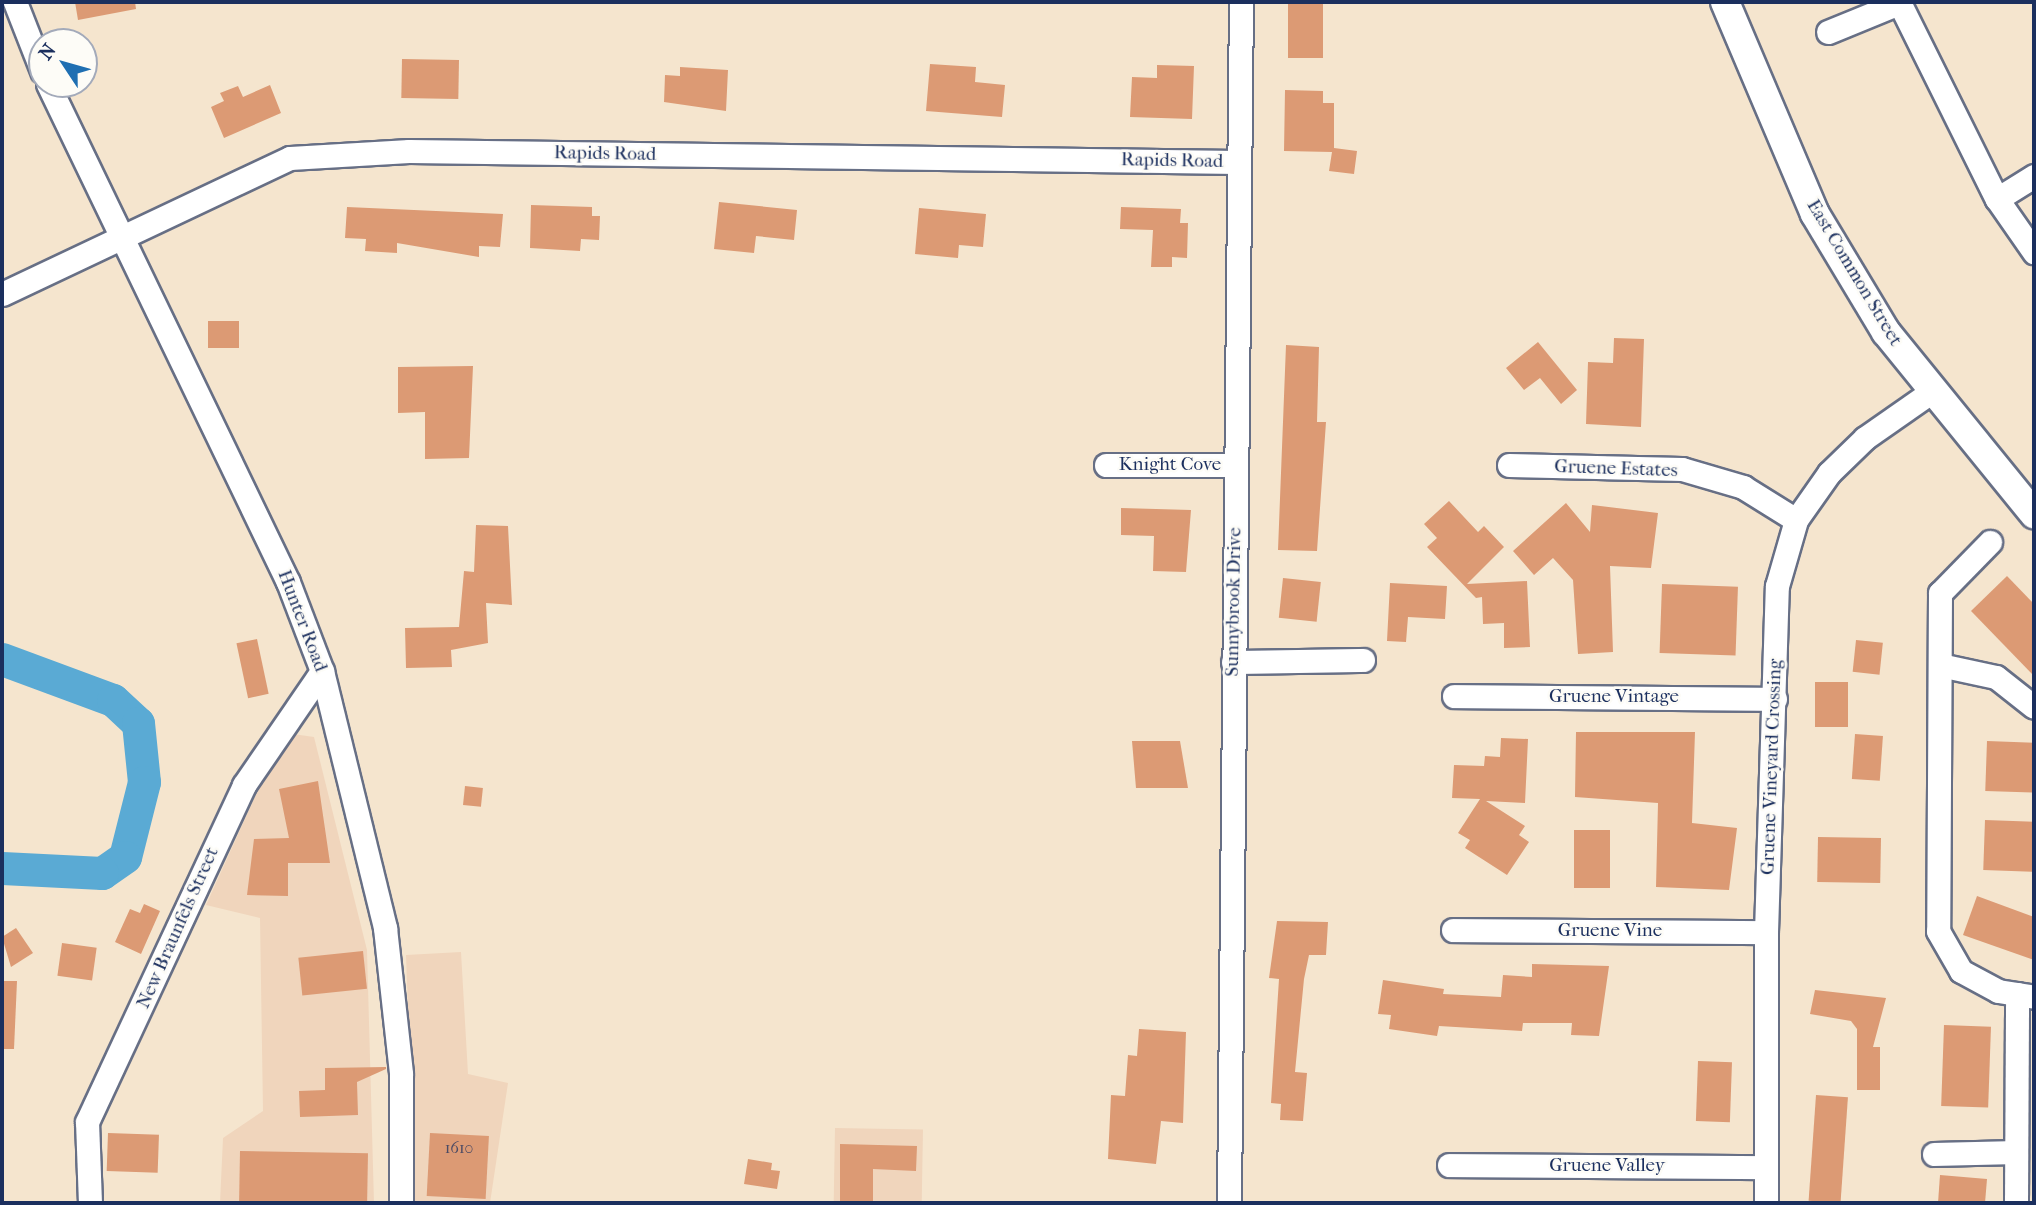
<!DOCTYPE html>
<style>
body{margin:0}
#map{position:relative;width:2036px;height:1205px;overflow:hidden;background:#f5e5ce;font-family:"IM FELL French Canon",serif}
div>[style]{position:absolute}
.built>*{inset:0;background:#f0d5bc;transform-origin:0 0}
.river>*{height:33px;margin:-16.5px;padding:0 16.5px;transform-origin:16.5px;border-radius:16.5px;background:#5aaad4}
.building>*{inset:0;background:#dc9a74;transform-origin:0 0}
.roads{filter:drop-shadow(2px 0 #676f85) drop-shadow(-2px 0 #676f85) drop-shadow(0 2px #676f85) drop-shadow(0 -2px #676f85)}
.minor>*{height:23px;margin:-11.5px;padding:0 11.5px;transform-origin:11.5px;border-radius:11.5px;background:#fff}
.major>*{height:28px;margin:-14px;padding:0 14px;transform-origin:14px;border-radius:14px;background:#fff}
span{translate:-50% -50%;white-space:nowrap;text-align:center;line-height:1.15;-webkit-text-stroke:5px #fdfcf7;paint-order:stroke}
.number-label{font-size:16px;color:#4b4a64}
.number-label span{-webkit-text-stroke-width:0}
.street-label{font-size:19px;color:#1b2f5e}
.frame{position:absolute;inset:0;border:4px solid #1b2f5e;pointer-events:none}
.north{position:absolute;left:28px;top:28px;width:70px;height:70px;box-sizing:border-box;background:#fdfcf7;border:2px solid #a3aaba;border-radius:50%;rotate:306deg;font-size:19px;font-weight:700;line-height:28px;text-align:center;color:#1b2f5e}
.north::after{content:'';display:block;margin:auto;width:24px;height:32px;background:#1f6fb2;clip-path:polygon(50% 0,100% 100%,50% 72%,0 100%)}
</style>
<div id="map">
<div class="built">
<i style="clip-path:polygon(293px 734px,314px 737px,367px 950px,374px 1203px,220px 1203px,223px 1138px,263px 1111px,260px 918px,206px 905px,275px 753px)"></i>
<i style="clip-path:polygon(461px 952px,468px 1074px,508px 1083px,490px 1203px,415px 1203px,406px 955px)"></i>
<i style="left:835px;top:1128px;width:88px;height:75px;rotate:1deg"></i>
</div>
<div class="river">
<i style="left:2px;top:659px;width:118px;rotate:20.3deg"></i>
<i style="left:113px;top:700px;width:34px;rotate:43deg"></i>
<i style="left:138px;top:723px;width:59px;rotate:84.2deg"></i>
<i style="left:144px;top:782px;width:77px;rotate:104.2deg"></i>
<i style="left:125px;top:857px;width:28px;rotate:145deg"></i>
<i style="left:102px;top:873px;width:100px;rotate:-177.1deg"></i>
</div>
<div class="building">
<i style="clip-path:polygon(75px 2px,135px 2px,136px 9px,78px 20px)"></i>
<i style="left:1323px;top:4px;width:54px;height:35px;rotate:90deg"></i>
<i style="left:402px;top:59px;width:57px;height:39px;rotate:1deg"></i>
<i style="clip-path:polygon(930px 64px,976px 67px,975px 82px,1005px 85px,1002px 117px,926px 111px)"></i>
<i style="clip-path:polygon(1157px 65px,1194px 66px,1192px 119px,1130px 117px,1132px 77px,1157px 78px)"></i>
<i style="clip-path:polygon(680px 67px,728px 70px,726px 111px,664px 102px,665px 75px,680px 76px)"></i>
<i style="clip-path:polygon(270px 85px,281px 113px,224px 138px,211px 107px,224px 101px,220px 93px,238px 86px,243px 97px)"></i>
<i style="clip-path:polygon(1285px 90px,1323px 91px,1323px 103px,1334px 103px,1334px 148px,1357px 151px,1354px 174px,1329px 171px,1332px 152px,1284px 151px)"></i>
<i style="clip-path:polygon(719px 202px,797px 210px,794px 240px,756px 236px,754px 253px,714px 249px)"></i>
<i style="clip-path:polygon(531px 205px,592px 207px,592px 216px,600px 216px,599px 240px,581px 239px,580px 251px,530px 248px)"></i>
<i style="clip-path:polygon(347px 207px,503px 214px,500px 247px,479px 246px,479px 257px,397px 243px,397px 253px,365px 251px,366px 239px,345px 238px)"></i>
<i style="clip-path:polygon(1121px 207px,1181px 209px,1180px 223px,1188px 223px,1187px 258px,1172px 257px,1172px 267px,1151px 267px,1153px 230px,1120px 229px)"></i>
<i style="clip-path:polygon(919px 208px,986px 214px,983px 247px,959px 245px,958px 258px,915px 254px)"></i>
<i style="left:208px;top:321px;width:31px;height:27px"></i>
<i style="clip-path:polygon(1614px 338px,1644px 339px,1641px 427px,1586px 424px,1588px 362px,1613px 363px)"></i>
<i style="clip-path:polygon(1538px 342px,1577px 390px,1561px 404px,1540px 378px,1524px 390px,1506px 368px)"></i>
<i style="clip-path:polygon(1286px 345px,1319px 347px,1317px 422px,1326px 422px,1317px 551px,1278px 550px)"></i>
<i style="clip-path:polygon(473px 366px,469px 458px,425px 459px,425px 412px,398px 413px,398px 367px)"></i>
<i style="clip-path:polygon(1449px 501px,1478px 532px,1484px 526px,1504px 547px,1467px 584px,1527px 581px,1530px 647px,1504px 648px,1504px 623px,1483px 624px,1482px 597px,1476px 598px,1427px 547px,1437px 538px,1424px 524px)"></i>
<i style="clip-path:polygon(1566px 503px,1590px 532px,1592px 505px,1658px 513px,1651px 568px,1610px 566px,1613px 652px,1578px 654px,1573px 580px,1553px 558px,1534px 575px,1513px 551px)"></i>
<i style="clip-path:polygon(1121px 508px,1191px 510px,1186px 572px,1153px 571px,1154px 536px,1121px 535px)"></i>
<i style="clip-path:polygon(476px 525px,508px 526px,512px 605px,486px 603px,488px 643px,451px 650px,452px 667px,406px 668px,405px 628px,459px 627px,464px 571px,474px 572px)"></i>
<i style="clip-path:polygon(2007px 576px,2034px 604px,2034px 676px,1971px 611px)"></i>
<i style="left:1283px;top:578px;width:38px;height:40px;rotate:6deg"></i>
<i style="clip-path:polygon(1390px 583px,1447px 586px,1445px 619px,1408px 617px,1406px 642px,1387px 641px)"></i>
<i style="left:1662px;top:584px;width:76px;height:69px;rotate:2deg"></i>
<i style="left:257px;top:639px;width:56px;height:21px;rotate:78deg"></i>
<i style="left:1856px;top:640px;width:27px;height:32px;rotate:6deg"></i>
<i style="left:1815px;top:682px;width:33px;height:45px"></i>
<i style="clip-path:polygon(1576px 732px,1695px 732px,1692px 823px,1737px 828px,1729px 890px,1656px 887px,1658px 803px,1575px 797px)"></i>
<i style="left:1855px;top:734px;width:28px;height:45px;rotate:4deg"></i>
<i style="clip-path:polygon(1501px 738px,1528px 739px,1525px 803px,1486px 801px,1525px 826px,1519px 835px,1529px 842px,1507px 875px,1465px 848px,1470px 840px,1458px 833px,1480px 799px,1452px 798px,1454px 765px,1484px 766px,1485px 756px,1500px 757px)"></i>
<i style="clip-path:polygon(1132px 741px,1180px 741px,1188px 788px,1136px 788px)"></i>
<i style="left:1987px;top:741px;width:47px;height:50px;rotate:2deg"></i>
<i style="clip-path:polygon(318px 781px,330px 863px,288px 863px,288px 896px,247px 895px,254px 839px,289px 838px,279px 789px)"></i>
<i style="left:465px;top:786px;width:18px;height:19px;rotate:6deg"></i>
<i style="left:1985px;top:820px;width:49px;height:50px;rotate:2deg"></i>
<i style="left:1574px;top:830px;width:36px;height:58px"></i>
<i style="left:1818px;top:837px;width:63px;height:45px;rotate:1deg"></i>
<i style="clip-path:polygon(1977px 896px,2034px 917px,2034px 960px,1963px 935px)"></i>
<i style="clip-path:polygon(144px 904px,160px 911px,141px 954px,115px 942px,130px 909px,140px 913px)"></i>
<i style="clip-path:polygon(1277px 921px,1328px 922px,1326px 955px,1309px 955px,1304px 979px,1295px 1072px,1307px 1073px,1303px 1121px,1280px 1120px,1281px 1104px,1271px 1103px,1279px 979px,1269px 978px)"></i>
<i style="clip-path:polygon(16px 928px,33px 953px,11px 967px,2px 937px)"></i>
<i style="left:62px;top:943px;width:35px;height:33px;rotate:8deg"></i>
<i style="left:363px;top:951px;width:38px;height:65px;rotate:84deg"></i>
<i style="clip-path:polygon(1532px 964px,1609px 966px,1599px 1036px,1571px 1035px,1572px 1023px,1523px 1023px,1522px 1031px,1439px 1026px,1437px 1036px,1389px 1029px,1391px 1015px,1378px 1014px,1383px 980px,1444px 989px,1443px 994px,1501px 997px,1503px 975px,1532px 977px)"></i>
<i style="clip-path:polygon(2px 981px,17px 981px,14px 1049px,2px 1049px)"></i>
<i style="clip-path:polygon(1815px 990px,1886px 998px,1873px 1047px,1880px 1047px,1880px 1090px,1857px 1090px,1857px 1029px,1851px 1021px,1810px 1014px)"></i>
<i style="left:1944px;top:1025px;width:47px;height:81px;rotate:2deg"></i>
<i style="clip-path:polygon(1139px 1029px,1186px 1032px,1183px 1123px,1161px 1121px,1156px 1164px,1108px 1159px,1111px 1095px,1125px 1096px,1128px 1055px,1137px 1056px)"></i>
<i style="left:1698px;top:1061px;width:34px;height:60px;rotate:2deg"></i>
<i style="clip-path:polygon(325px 1068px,386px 1067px,386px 1069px,357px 1082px,358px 1115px,300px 1117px,299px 1091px,325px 1090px)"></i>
<i style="left:1816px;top:1095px;width:32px;height:106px;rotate:4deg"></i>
<i style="left:108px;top:1133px;width:51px;height:38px;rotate:2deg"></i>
<i style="left:430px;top:1133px;width:59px;height:63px;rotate:3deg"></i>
<i style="clip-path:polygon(840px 1144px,917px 1146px,916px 1171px,873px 1169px,873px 1201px,840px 1201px)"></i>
<i style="left:240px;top:1151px;width:128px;height:52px;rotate:1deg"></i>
<i style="clip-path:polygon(748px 1159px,772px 1163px,771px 1170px,780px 1171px,777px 1189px,744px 1184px)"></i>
<i style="clip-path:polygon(1940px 1175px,1987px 1179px,1985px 1203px,1938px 1203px)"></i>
</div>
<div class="roads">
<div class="minor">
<i style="left:15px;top:2px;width:74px;rotate:68.6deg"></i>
<i style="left:1899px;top:2px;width:220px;rotate:63.6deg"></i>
<i style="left:1997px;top:199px;width:65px;rotate:55.1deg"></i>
<i style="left:1828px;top:32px;width:79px;rotate:-22.3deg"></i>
<i style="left:48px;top:84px;width:553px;rotate:64.27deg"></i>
<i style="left:288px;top:582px;width:95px;rotate:69.1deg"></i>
<i style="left:322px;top:671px;width:265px;rotate:76.2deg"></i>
<i style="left:385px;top:928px;width:147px;rotate:83.7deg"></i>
<i style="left:401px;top:1074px;width:129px;rotate:90deg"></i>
<i style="left:1997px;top:199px;width:44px;rotate:-31.9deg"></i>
<i style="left:2px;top:294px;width:318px;rotate:-25.3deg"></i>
<i style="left:290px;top:158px;width:119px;rotate:-3.4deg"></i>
<i style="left:409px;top:151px;width:829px;rotate:0.76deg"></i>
<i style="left:1106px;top:465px;width:129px"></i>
<i style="left:1509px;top:465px;width:173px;rotate:1.3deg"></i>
<i style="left:1682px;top:469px;width:64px;rotate:16.4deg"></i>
<i style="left:1743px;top:487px;width:62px;rotate:31.9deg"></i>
<i style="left:1990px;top:542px;width:71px;rotate:134.4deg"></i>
<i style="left:1940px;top:593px;width:338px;rotate:90.3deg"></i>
<i style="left:1938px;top:931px;width:46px;rotate:60.1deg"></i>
<i style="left:1961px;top:971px;width:42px;rotate:28.4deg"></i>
<i style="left:1998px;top:991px;width:36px;rotate:9deg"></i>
<i style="left:1233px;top:662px;width:130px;rotate:-0.9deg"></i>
<i style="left:1940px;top:665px;width:57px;rotate:12.1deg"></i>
<i style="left:1996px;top:677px;width:48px;rotate:38.3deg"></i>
<i style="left:1454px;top:696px;width:321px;rotate:0.5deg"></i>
<i style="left:1453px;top:930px;width:313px;rotate:0.4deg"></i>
<i style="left:1934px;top:1154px;width:82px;rotate:-1.4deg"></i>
<i style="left:1449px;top:1165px;width:316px;rotate:0.4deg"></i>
<i style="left:90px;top:1203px;width:81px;rotate:-92.1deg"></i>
<i style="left:87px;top:1122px;width:372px;rotate:-65deg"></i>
<i style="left:244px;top:785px;width:138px;rotate:-55.6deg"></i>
<i style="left:1229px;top:1203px;width:1201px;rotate:-89.43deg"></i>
<i style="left:1766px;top:1203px;width:271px;rotate:-90deg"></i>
<i style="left:1766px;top:932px;width:346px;rotate:-88.2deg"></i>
<i style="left:1777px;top:586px;width:69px;rotate:-73.9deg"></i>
<i style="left:1796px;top:520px;width:57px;rotate:-54.9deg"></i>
<i style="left:1829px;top:473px;width:50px;rotate:-44.2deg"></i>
<i style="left:1865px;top:438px;width:80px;rotate:-34.9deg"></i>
<i style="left:2016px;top:1203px;width:209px;rotate:-89.7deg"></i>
</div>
<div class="major">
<i style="left:1725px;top:2px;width:230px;rotate:67deg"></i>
<i style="left:1815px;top:214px;width:138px;rotate:59deg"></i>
<i style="left:1886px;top:332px;width:235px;rotate:50.9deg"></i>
</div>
</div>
<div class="number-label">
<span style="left:459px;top:1148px">1610</span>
</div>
<div class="street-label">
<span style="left:605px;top:154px;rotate:1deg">Rapids Road</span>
<span style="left:1172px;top:161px;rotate:1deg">Rapids Road</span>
<span style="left:1854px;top:273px;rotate:59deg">East Common Street</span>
<span style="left:1170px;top:465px">Knight Cove</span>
<span style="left:1616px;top:469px;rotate:2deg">Gruene Estates</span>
<span style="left:1234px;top:602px;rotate:-89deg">Sunnybrook Drive</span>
<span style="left:302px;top:621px;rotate:69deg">Hunter Road</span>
<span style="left:1614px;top:697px">Gruene Vintage</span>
<span style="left:1772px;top:767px;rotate:-88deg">Gruene Vineyard Crossing</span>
<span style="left:178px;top:928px;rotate:-66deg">New Braunfels Street</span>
<span style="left:1610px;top:931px">Gruene Vine</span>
<span style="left:1607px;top:1166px">Gruene Valley</span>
</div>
<div class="frame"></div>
<div class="north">N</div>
</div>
